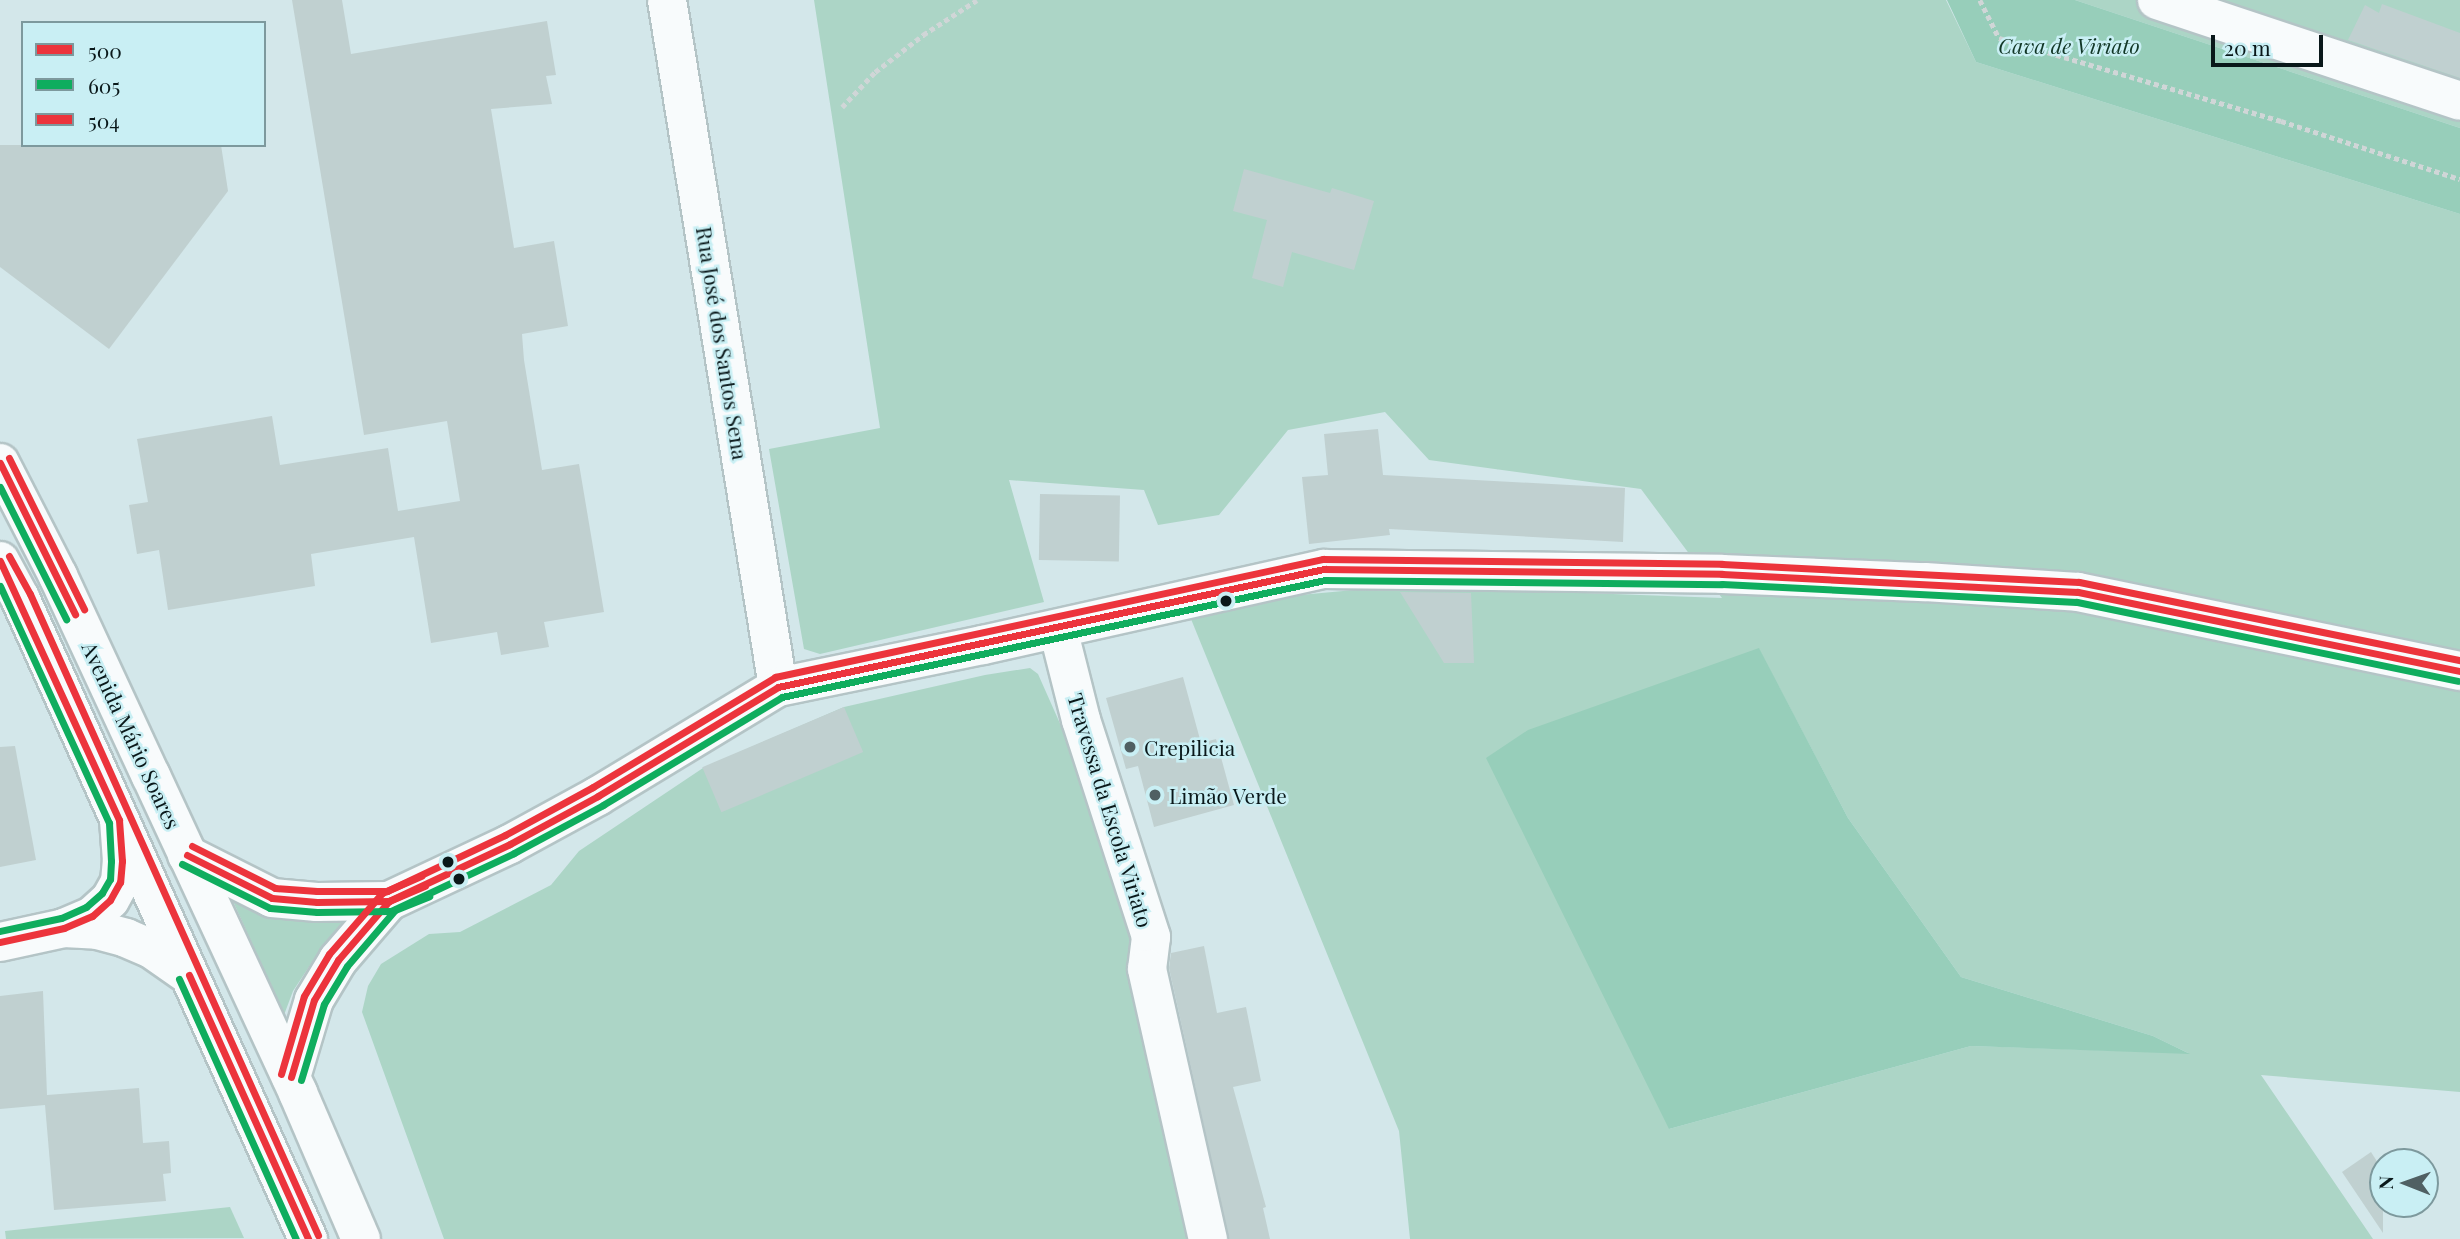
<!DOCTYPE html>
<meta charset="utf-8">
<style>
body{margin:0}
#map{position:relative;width:2460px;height:1239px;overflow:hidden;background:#d3e7ea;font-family:"Playfair Display",serif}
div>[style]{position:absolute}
.green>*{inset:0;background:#acd5c6}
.forest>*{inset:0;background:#97ceba}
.building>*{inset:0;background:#c0d0d0;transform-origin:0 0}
.path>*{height:4.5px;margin-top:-2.25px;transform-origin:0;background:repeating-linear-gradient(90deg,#d0d6d7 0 5px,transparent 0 8.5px)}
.roads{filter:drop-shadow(2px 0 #b4c4c6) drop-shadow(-2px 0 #b4c4c6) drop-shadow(0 2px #b4c4c6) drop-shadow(0 -2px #b4c4c6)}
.minor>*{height:38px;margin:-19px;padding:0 19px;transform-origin:19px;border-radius:19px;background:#f8fbfc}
.tertiary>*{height:38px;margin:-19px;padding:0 19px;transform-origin:19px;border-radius:19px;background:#f8fbfc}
.primary>*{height:38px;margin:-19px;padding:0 19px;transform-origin:19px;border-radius:19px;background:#f8fbfc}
.bus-1>*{height:7px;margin:-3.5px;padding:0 3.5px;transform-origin:3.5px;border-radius:3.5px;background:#ec343c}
.bus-2>*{height:7px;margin:-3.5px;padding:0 3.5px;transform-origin:3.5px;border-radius:3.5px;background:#0fad5e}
.bus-3>*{height:7px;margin:-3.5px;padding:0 3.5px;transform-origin:3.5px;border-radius:3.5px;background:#ec343c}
.dots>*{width:19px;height:19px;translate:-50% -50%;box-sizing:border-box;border:4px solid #c9eff4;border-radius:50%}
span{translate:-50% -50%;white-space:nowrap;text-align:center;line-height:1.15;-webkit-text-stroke:5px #c9eff4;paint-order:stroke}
.park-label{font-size:21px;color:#113626;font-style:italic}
.street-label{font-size:21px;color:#0a181a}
.poi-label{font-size:21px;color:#0a181a}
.left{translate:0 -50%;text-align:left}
.legend{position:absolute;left:21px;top:21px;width:245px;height:126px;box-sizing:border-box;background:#c9eff4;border:2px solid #7d999d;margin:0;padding:9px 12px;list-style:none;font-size:21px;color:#0a181a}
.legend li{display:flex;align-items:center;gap:14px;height:35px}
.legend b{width:35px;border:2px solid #7d999d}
.north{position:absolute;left:2369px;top:1148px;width:70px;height:70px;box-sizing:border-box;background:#c9eff4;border:2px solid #7d999d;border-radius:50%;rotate:271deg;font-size:19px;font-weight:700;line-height:28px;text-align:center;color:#0a181a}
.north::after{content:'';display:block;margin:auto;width:24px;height:32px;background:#506063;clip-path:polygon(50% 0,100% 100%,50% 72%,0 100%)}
.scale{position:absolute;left:2211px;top:35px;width:112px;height:32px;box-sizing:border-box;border:4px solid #0a181a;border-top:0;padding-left:9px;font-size:21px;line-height:24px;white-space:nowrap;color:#0a181a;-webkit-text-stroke:5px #c9eff4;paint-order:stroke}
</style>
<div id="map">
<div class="green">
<i style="clip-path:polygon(evenodd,814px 0,1946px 0,1976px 62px,2460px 214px,2460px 1092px,2261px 1075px,2373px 1239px,1410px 1239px,1399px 1131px,1191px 619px,1300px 595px,1397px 586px,1722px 598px,1641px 489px,1429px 460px,1385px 412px,1288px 430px,1219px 515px,1158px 525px,1144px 490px,1009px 480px,1044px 602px,820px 654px,804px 649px,769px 449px,880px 428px,814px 0,1759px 649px,1848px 818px,1961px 977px,2153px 1036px,2188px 1053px,1971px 1046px,1669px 1129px,1759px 649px)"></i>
<i style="clip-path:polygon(2075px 0,2460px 0,2460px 128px)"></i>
<i style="clip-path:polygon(1030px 668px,1038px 674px,1074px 755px,1129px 923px,1201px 1239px,444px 1239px,362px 1012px,368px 986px,381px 964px,429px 934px,460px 932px,551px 885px,579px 851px,703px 768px,844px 707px,985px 675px)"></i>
<i style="clip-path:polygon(233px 901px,259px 913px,305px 921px,364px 915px,333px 937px,318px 953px,293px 991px,284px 1015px)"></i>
<i style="clip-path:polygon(230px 1207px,244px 1238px,6px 1239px,5px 1231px)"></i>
</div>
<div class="forest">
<i style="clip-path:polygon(1947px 0,2075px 0,2460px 128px,2460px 214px,1976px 62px)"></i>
<i style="clip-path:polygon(1759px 648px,1848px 818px,1961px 977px,2153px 1036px,2190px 1054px,1971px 1046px,1669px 1129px,1486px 758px,1528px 730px)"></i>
</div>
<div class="building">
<i style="clip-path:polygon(292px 0,342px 0,351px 54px,547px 21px,556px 75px,546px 76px,552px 104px,491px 109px,514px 248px,554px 241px,568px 326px,522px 334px,524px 360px,542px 470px,579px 464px,604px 612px,544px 622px,549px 647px,501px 655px,497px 632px,431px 643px,414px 537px,311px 554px,315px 586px,168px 610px,159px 550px,137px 554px,129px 505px,148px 502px,137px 439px,272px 416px,280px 465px,388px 448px,398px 511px,460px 501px,447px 421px,364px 435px)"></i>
<i style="clip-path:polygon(2382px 4px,2460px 33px,2460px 78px,2348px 40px,2365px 5px,2379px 13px)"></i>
<i style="clip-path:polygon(0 145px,221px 145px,228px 191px,109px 349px,0 267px)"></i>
<i style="clip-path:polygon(1244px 169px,1330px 193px,1332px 188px,1374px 201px,1354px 270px,1292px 252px,1283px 287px,1252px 278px,1267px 220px,1233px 211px)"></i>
<i style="clip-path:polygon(1378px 429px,1383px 475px,1625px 488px,1623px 542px,1389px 529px,1390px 535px,1309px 544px,1302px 477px,1328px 475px,1324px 434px)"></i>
<i style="left:1040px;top:494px;width:80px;height:66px;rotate:1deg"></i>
<i style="clip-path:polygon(1400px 592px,1471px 593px,1474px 663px,1444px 663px)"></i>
<i style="clip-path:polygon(1183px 677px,1201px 743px,1216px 739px,1234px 805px,1154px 827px,1138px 766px,1126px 769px,1106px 698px)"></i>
<i style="left:844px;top:707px;width:49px;height:154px;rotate:67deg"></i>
<i style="clip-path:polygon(15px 746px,36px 860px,0 867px,0 747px)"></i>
<i style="clip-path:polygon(1204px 946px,1217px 1013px,1246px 1007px,1261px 1081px,1233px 1087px,1266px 1207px,1263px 1208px,1270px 1239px,1229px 1239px,1169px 968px,1171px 953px)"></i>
<i style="clip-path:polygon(43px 991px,47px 1095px,139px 1088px,143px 1143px,169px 1141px,171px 1173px,163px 1174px,166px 1201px,54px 1210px,45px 1105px,0 1109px,0 996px)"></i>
<i style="clip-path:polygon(2371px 1152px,2383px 1171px,2383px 1233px,2342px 1172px)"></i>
</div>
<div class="path">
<i style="left:1980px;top:0;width:42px;rotate:63.4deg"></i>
<i style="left:1999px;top:38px;width:294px;rotate:16.4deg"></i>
<i style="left:2281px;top:121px;width:188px;rotate:18deg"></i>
<i style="left:842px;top:107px;width:48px;rotate:-46.7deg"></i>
<i style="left:875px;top:72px;width:61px;rotate:-37.6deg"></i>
<i style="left:923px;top:35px;width:64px;rotate:-32.9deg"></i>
</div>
<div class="roads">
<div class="minor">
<i style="left:667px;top:0;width:696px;rotate:80.82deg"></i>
<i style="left:2157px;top:0;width:319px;rotate:18.4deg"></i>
<i style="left:1058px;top:629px;width:94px;rotate:75.8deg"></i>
<i style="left:1081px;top:720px;width:228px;rotate:72.1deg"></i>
<i style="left:1151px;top:937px;width:32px;rotate:97deg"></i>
<i style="left:1147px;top:969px;width:277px;rotate:77.3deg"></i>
<i style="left:187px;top:855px;width:95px;rotate:26.8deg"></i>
<i style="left:272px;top:898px;width:45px;rotate:5.1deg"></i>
<i style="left:317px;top:902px;width:72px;rotate:-0.8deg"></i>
<i style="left:389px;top:901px;width:134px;rotate:-25.2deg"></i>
<i style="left:510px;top:844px;width:100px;rotate:-28.6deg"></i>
<i style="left:598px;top:796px;width:210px;rotate:-31.2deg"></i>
<i style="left:778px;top:687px;width:209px;rotate:-11.6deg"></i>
<i style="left:983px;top:645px;width:349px;rotate:-12.6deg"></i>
<i style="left:1324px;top:569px;width:398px;rotate:0.7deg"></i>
<i style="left:1722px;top:574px;width:203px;rotate:2.3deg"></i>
<i style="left:1925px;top:582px;width:153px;rotate:3.7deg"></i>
<i style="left:2078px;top:592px;width:390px;rotate:11.7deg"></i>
<i style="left:291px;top:1077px;width:80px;rotate:-73.4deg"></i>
<i style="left:314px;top:1000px;width:47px;rotate:-59deg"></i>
<i style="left:338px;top:960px;width:78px;rotate:-49.2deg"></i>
</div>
<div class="tertiary">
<i style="left:64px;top:928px;width:33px;rotate:3deg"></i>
<i style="left:97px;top:930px;width:30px;rotate:15deg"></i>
<i style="left:126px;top:938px;width:26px;rotate:23deg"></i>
<i style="left:150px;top:948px;width:47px;rotate:34.7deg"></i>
<i style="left:0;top:942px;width:66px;rotate:-12.3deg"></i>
<i style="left:64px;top:928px;width:30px;rotate:-23deg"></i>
<i style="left:92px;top:916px;width:24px;rotate:-42deg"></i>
<i style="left:110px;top:900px;width:21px;rotate:-61deg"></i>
<i style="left:120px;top:882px;width:21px;rotate:-85deg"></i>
<i style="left:122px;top:861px;width:41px;rotate:-94.2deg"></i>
</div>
<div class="primary">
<i style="left:0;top:463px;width:127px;rotate:62.8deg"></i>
<i style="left:58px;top:576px;width:221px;rotate:65.1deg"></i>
<i style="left:151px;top:776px;width:349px;rotate:65.1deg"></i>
<i style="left:298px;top:1093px;width:159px;rotate:66.7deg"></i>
<i style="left:0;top:561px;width:42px;rotate:61.6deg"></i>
<i style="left:20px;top:598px;width:703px;rotate:65.81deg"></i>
</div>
</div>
<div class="bus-1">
<i style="left:0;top:463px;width:169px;rotate:63.6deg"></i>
<i style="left:0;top:561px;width:285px;rotate:65.3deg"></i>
<i style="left:119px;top:820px;width:41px;rotate:85.8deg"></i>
<i style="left:122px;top:861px;width:21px;rotate:95deg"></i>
<i style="left:120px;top:882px;width:21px;rotate:119deg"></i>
<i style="left:110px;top:900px;width:24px;rotate:138deg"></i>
<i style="left:92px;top:916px;width:30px;rotate:157deg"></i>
<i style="left:64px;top:928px;width:66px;rotate:167.7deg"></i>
<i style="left:187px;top:855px;width:95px;rotate:26.8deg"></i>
<i style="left:272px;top:898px;width:45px;rotate:5.1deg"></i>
<i style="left:317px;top:902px;width:72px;rotate:-0.8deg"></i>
<i style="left:389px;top:901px;width:134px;rotate:-25.2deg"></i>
<i style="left:510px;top:844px;width:100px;rotate:-28.6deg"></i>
<i style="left:598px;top:796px;width:210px;rotate:-31.2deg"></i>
<i style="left:778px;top:687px;width:559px;rotate:-12.2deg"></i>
<i style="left:1324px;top:569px;width:398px;rotate:0.7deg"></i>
<i style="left:1722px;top:574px;width:356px;rotate:2.9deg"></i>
<i style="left:2078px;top:592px;width:390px;rotate:11.7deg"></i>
<i style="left:189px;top:975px;width:290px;rotate:65.7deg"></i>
<i style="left:291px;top:1077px;width:80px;rotate:-73.4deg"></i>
<i style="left:314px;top:1000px;width:47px;rotate:-59deg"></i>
<i style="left:338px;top:960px;width:78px;rotate:-49.2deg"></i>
<i style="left:389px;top:901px;width:39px;rotate:-23deg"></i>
</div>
<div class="bus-2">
<i style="left:0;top:487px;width:148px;rotate:63.4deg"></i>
<i style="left:0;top:586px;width:261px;rotate:65.3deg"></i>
<i style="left:109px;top:823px;width:38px;rotate:87deg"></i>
<i style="left:111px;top:861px;width:18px;rotate:93deg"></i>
<i style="left:110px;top:879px;width:16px;rotate:120deg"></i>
<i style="left:102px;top:893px;width:21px;rotate:139deg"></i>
<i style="left:86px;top:907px;width:27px;rotate:156deg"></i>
<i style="left:61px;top:918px;width:62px;rotate:168deg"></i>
<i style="left:182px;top:864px;width:98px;rotate:26.6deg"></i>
<i style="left:270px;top:908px;width:47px;rotate:4.9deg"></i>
<i style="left:317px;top:912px;width:74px;rotate:-0.8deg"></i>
<i style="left:391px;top:911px;width:136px;rotate:-25.2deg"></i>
<i style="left:514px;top:853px;width:101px;rotate:-28.3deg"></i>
<i style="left:603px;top:805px;width:209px;rotate:-31.1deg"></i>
<i style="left:782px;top:697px;width:555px;rotate:-12.16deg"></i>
<i style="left:1325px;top:580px;width:397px;rotate:0.6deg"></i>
<i style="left:1722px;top:584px;width:355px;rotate:2.9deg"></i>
<i style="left:2077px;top:602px;width:389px;rotate:11.7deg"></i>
<i style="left:179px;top:979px;width:285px;rotate:65.8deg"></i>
<i style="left:301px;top:1080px;width:79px;rotate:-73.2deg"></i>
<i style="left:324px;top:1004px;width:44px;rotate:-58.8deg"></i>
<i style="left:347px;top:966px;width:74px;rotate:-49.4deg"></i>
<i style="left:395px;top:910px;width:37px;rotate:-22deg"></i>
</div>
<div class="bus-3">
<i style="left:9px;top:458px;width:169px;rotate:63.6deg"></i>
<i style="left:9px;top:556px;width:43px;rotate:61.1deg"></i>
<i style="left:30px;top:594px;width:703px;rotate:65.81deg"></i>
<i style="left:192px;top:846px;width:93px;rotate:26.8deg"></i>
<i style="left:275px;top:888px;width:42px;rotate:4.1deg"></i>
<i style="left:317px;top:891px;width:70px"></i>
<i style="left:387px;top:891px;width:131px;rotate:-25.4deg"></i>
<i style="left:505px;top:835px;width:100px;rotate:-28.6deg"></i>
<i style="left:593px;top:787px;width:213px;rotate:-31.1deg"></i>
<i style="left:775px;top:677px;width:561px;rotate:-12.15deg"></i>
<i style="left:1323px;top:559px;width:399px;rotate:0.7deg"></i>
<i style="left:1722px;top:564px;width:357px;rotate:2.9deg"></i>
<i style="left:2079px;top:582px;width:389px;rotate:11.6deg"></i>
<i style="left:281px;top:1074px;width:81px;rotate:-73.6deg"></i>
<i style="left:304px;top:996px;width:49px;rotate:-59.2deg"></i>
<i style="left:329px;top:954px;width:81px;rotate:-49deg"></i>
<i style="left:382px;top:893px;width:43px;rotate:-23.6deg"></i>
</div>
<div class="dots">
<i style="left:1226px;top:601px;background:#0a181a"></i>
<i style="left:1130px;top:747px;background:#506063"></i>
<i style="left:1155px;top:795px;background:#506063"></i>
<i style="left:448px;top:862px;background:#0a181a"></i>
<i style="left:459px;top:879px;background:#0a181a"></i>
</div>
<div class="park-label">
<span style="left:2069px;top:45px">Cava de Viriato</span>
</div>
<div class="street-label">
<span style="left:723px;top:343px;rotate:81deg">Rua José dos Santos Sena</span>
<span style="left:132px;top:735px;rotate:65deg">Avenida Mário Soares</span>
<span style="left:1111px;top:810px;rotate:73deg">Travessa da Escola Viriato</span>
</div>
<div class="poi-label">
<span class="left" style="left:1144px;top:747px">Crepilicia</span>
<span class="left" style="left:1169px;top:795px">Limão Verde</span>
</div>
<ul class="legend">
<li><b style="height:9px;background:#ec343c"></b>500</li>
<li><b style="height:9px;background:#0fad5e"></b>605</li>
<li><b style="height:9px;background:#ec343c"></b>504</li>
</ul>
<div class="north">N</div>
<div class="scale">20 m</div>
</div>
